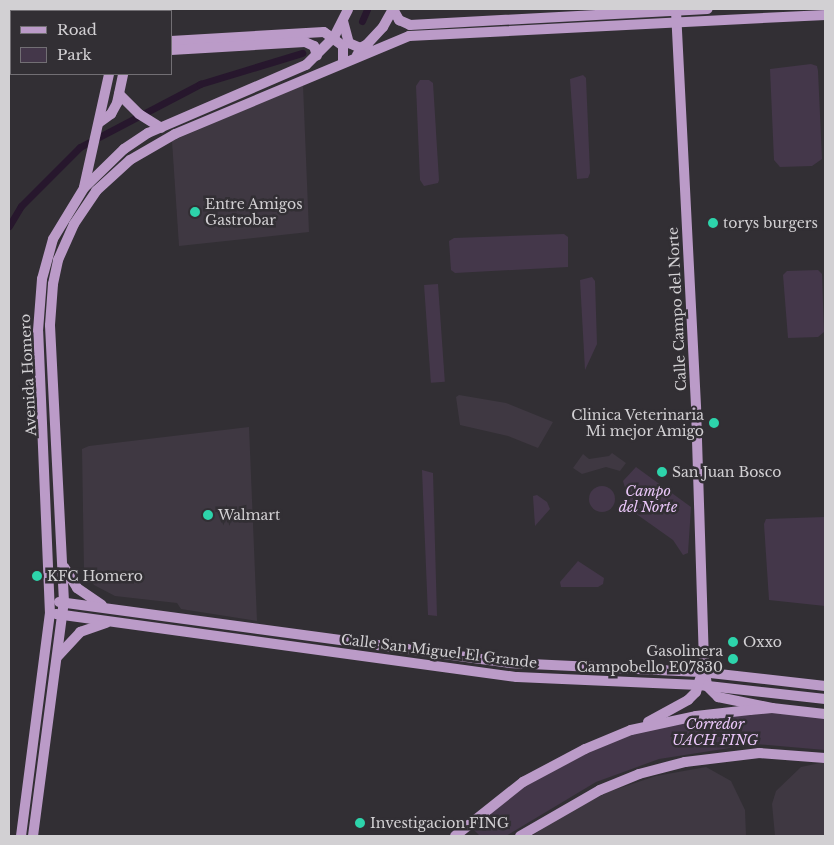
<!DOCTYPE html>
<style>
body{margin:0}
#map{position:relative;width:834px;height:845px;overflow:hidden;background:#322f34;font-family:"Libre Baskerville",serif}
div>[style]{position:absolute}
.built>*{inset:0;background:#3f3842}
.green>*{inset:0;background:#44374a;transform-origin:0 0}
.round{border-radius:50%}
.canal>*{height:7px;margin:-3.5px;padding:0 3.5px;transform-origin:3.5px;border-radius:3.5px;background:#27172d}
.secondary>*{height:10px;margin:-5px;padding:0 5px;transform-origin:5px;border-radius:5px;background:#bb9bc8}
.dots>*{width:14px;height:14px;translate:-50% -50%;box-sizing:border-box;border:2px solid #322f34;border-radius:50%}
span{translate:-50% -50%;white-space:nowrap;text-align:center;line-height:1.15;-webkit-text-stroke:5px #322f34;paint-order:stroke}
.poi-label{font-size:14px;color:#d2d0d3}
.left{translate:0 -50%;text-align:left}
.right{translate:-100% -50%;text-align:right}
.street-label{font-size:14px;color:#d2d0d3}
.park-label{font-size:14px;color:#e9c6f8;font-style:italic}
.frame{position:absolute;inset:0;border:10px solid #d2d0d3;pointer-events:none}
.legend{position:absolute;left:10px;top:10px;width:162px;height:65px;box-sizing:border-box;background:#322f34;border:1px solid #726f74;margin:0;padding:6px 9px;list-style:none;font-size:15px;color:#d2d0d3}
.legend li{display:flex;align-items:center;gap:10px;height:25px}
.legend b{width:25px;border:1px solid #726f74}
</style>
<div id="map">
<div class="built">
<i style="clip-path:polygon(303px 85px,309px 232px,179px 246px,172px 141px)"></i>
<i style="clip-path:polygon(459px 395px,506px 403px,553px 422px,538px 448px,508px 436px,460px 425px,456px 397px)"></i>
<i style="clip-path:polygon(249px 427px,257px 621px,181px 609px,177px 603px,115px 596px,94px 585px,84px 571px,82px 449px,89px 446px)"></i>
<i style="clip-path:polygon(612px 453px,626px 463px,620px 471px,606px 467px,582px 474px,573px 468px,583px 454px,589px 459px,609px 456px)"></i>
<i style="clip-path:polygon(825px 762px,825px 836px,775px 836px,772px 804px,776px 791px,801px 767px)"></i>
<i style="clip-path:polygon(706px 767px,731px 781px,745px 810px,746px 836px,532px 836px,556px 819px,608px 792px,656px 776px)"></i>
</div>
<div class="green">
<i style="clip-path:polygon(811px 64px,817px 66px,818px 71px,822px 159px,812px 166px,780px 167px,774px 160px,770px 69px)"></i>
<i style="clip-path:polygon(583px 75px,586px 78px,590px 173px,588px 178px,577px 179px,570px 79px)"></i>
<i style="clip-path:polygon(429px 80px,433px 83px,439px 180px,438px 183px,424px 186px,420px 180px,416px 86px,420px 80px)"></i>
<i style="clip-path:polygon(564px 234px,568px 237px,568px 267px,455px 273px,451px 270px,449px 241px,454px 238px)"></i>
<i style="clip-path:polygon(818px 270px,822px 274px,824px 332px,818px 337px,788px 338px,783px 275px,787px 271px)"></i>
<i style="clip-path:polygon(592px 277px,595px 281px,597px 344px,585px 370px,580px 280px)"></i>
<i style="left:438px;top:284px;width:98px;height:14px;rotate:86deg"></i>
<i style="clip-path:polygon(636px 467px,691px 507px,688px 553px,683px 555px,673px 540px,625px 506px,627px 494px,623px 481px)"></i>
<i style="clip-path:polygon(422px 470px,433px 473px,437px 616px,428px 615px)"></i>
<i class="round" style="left:589px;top:486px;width:26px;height:26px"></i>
<i style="clip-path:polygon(537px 495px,547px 502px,550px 509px,535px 526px,533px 496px)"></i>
<i style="clip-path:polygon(825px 517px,825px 606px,769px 600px,764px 524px,766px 519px)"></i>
<i style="clip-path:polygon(578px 561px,604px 578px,603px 584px,598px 587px,561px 587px,560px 582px)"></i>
<i style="clip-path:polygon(771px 712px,825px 716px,825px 750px,755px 744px,659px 759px,596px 782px,506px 836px,480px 836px,471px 827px,516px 790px,607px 743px,662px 725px)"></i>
</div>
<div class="canal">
<i style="left:362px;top:21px;width:13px;rotate:-67deg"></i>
<i style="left:9px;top:226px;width:23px;rotate:-59deg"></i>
<i style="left:21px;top:206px;width:83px;rotate:-45deg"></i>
<i style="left:80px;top:147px;width:136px;rotate:-27.7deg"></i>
<i style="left:200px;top:84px;width:107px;rotate:-16.9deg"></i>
</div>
<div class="secondary">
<i style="left:393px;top:9px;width:13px;rotate:61deg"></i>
<i style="left:399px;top:20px;width:12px;rotate:24deg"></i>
<i style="left:410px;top:25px;width:298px;rotate:-3.1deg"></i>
<i style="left:132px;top:11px;width:2px;rotate:-63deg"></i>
<i style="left:145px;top:11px;width:2px;rotate:-63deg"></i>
<i style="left:676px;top:11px;width:398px;rotate:87.1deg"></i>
<i style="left:696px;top:408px;width:258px;rotate:88.2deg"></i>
<i style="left:704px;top:666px;width:20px;rotate:81deg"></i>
<i style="left:707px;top:686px;width:16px;rotate:45deg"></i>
<i style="left:718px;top:697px;width:55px;rotate:11.5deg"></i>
<i style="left:343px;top:21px;width:23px;rotate:75deg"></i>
<i style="left:349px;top:43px;width:12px;rotate:24deg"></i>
<i style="left:360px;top:48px;width:9px;rotate:-27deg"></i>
<i style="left:171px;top:41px;width:153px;rotate:-3.4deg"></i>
<i style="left:324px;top:32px;width:24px;rotate:36deg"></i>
<i style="left:343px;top:46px;width:17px;rotate:90deg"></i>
<i style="left:9px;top:49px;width:2px"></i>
<i style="left:171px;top:50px;width:134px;rotate:-3.4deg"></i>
<i style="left:305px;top:42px;width:10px;rotate:24deg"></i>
<i style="left:314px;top:46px;width:10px;rotate:73deg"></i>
<i style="left:357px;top:55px;width:38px;rotate:-47deg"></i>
<i style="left:383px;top:27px;width:21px;rotate:-61deg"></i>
<i style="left:9px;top:59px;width:2px"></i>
<i style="left:119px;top:94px;width:28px;rotate:45deg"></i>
<i style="left:139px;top:114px;width:26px;rotate:32deg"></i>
<i style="left:100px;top:122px;width:14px;rotate:-36deg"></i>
<i style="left:111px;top:114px;width:13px;rotate:-61deg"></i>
<i style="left:117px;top:103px;width:30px;rotate:-78deg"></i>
<i style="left:84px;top:187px;width:116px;rotate:-77.5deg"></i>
<i style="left:64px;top:567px;width:25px;rotate:58deg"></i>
<i style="left:77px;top:588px;width:30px;rotate:34deg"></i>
<i style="left:59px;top:602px;width:454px;rotate:7.7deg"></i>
<i style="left:509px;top:663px;width:192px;rotate:2.7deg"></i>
<i style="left:701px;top:672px;width:125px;rotate:6.4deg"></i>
<i style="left:56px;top:614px;width:465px;rotate:7.8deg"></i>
<i style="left:517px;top:677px;width:182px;rotate:2.5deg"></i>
<i style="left:699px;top:685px;width:127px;rotate:6.3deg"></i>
<i style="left:58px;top:656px;width:33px;rotate:-47deg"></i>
<i style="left:80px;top:632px;width:28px;rotate:-19deg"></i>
<i style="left:648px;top:722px;width:46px;rotate:-28.8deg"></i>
<i style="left:688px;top:700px;width:11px;rotate:-45deg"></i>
<i style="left:696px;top:692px;width:14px;rotate:-73deg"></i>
<i style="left:21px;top:836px;width:224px;rotate:-82.6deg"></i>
<i style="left:50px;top:614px;width:283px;rotate:-92.4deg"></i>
<i style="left:38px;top:331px;width:52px;rotate:-85.6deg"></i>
<i style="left:42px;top:279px;width:41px;rotate:-74.6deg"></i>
<i style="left:53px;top:239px;width:60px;rotate:-58.7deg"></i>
<i style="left:84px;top:188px;width:56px;rotate:-44.3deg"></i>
<i style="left:124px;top:149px;width:29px;rotate:-34deg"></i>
<i style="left:148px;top:133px;width:172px;rotate:-23.3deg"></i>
<i style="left:306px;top:65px;width:40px;rotate:-45deg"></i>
<i style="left:334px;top:37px;width:31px;rotate:-63deg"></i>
<i style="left:33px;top:836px;width:236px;rotate:-82.5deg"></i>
<i style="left:64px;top:602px;width:277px;rotate:-92.9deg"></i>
<i style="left:50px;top:325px;width:41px;rotate:-85.8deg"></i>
<i style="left:53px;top:284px;width:25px;rotate:-78deg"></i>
<i style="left:58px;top:260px;width:39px;rotate:-66deg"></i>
<i style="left:74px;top:224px;width:40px;rotate:-56deg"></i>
<i style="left:96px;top:191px;width:46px;rotate:-42.4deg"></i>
<i style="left:130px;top:160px;width:52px;rotate:-30deg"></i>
<i style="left:175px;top:134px;width:254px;rotate:-22.7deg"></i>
<i style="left:409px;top:36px;width:417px;rotate:-2.9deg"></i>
<i style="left:455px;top:836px;width:87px;rotate:-38.5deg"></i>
<i style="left:523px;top:782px;width:70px;rotate:-28deg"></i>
<i style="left:585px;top:749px;width:50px;rotate:-22.4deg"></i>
<i style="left:631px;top:730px;width:66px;rotate:-12.2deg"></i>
<i style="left:696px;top:716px;width:54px;rotate:-6.3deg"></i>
<i style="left:750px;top:710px;width:22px;rotate:-5deg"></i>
<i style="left:772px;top:708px;width:53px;rotate:6.5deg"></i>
<i style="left:520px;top:836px;width:92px;rotate:-29.9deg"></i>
<i style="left:600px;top:790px;width:42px;rotate:-22.3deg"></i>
<i style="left:639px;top:774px;width:48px;rotate:-14.6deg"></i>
<i style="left:685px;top:762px;width:75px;rotate:-6.9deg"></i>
<i style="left:759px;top:753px;width:66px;rotate:4.3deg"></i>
</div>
<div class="dots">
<i style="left:195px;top:212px;background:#2dd4ab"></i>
<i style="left:713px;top:223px;background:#2dd4ab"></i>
<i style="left:714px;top:423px;background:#2dd4ab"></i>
<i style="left:662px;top:472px;background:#2dd4ab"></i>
<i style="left:208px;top:515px;background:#2dd4ab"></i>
<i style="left:37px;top:576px;background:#2dd4ab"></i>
<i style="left:733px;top:642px;background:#2dd4ab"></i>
<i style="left:733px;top:659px;background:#2dd4ab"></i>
<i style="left:360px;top:823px;background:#2dd4ab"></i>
</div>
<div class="poi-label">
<span class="left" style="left:205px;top:212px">Entre Amigos<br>Gastrobar</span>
<span class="left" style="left:723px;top:223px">torys burgers</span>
<span class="right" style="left:704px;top:423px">Clinica Veterinaria<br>Mi mejor Amigo</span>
<span class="left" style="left:672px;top:472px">San Juan Bosco</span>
<span class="left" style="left:218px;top:515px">Walmart</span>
<span class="left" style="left:47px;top:576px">KFC Homero</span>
<span class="left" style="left:743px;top:642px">Oxxo</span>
<span class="right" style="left:723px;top:659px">Gasolinera<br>Campobello E07830</span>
<span class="left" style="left:370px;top:823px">Investigacion FING</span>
</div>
<div class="street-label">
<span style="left:677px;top:309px;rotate:-93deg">Calle Campo del Norte</span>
<span style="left:28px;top:375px;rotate:-93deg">Avenida Homero</span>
<span style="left:439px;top:651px;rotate:7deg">Calle San Miguel El Grande</span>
</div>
<div class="park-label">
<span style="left:648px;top:499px">Campo<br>del Norte</span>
<span style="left:715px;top:732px">Corredor<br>UACH FING</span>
</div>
<div class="frame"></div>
<ul class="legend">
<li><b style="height:6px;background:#bb9bc8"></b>Road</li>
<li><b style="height:14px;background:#44374a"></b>Park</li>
</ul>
</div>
